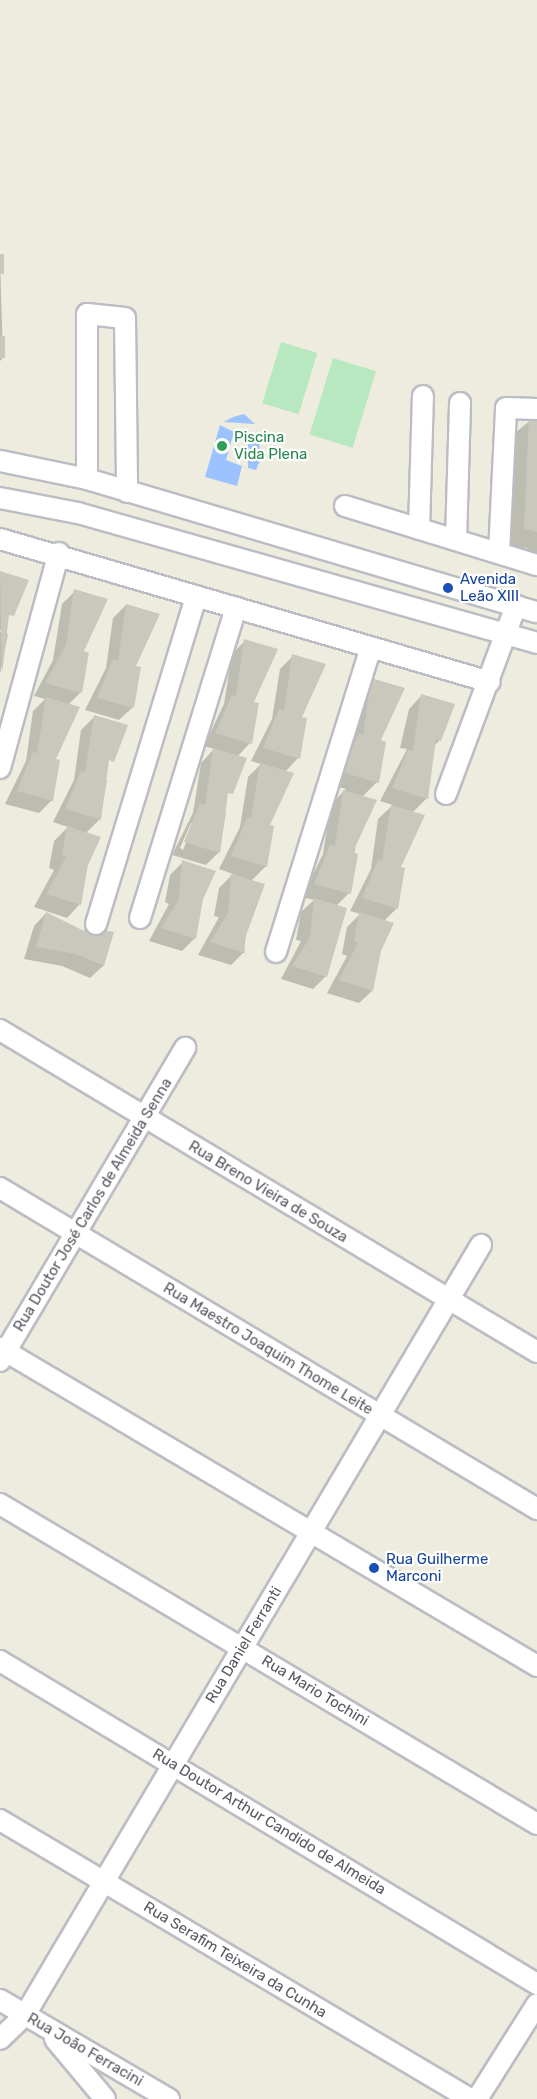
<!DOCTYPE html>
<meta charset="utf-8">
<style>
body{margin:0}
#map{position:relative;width:537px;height:2099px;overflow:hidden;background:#edecde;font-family:Rubik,sans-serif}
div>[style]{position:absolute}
.green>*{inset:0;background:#b7e8c0;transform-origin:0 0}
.water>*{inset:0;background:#9cc2ff}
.shadow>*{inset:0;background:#0003}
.building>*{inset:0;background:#cac8bd;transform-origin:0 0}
.roads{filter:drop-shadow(2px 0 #bcbdc4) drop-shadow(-2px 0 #bcbdc4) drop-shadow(0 2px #bcbdc4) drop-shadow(0 -2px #bcbdc4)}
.minor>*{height:20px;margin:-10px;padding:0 10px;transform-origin:10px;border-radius:10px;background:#fff}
.dots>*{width:16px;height:16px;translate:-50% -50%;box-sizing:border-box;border:3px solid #fff;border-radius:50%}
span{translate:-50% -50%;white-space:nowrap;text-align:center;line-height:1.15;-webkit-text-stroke:4.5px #fff;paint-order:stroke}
.leisure-label{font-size:15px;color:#27864d}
.left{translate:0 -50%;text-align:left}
.transit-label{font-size:15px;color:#164399}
.street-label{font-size:15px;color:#575a61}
</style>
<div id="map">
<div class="green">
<i style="left:281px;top:342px;width:38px;height:64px;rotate:17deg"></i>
<i style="left:333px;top:358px;width:45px;height:80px;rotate:17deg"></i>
</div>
<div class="water">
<i style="clip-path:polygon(244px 414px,255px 424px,224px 422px,233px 417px)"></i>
<i style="clip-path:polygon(220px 425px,234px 432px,226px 460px,242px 466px,237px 486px,205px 477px)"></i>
<i style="clip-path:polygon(259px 441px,261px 458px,256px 470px,248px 468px,248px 443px)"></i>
</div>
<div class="shadow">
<i style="clip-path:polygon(0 256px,3px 358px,0 361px)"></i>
<i style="clip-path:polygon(537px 415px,537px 552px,527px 555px,527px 547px,519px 556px,506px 555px,506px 440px)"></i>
<i style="clip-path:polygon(0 573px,27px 581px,0 632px,8px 634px,0 674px)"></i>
<i style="clip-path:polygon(75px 591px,80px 651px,87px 654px,80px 693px,68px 705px,50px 759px,52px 800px,39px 813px,5px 804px,26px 761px,33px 711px,45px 699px,34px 696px,53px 660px,62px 604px)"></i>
<i style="clip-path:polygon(126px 605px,132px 666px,139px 668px,132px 708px,119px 720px,85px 710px,106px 668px,113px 618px)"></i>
<i style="clip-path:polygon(evenodd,245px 641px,250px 743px,237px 757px,245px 759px,219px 810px,226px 813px,219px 852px,206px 865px,172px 855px,193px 813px,201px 763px,214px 749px,204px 746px,224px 704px,232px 654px,245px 641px,191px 823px,194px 823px,183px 850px,180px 848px,191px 823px)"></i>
<i style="clip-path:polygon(293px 656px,302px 711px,298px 758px,285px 772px,268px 826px,266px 866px,251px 881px,244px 952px,231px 965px,198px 955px,219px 917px,214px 916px,219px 888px,233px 874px,219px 869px,240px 827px,248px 777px,261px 764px,251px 761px,272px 719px,280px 669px)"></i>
<i style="clip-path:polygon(372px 680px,381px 735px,377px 782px,362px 797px,349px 893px,336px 906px,326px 976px,313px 989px,281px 979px,301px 941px,296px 940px,301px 912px,314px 900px,302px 897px,323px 854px,331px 804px,346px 789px,331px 785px,359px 693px)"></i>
<i style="clip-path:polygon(421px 696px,440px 740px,434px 746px,427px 798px,412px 813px,399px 867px,397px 908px,384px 921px,372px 991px,359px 1003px,327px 993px,347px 956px,342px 954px,347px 927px,360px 914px,350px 911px,371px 869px,378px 819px,393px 805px,380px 801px,407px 749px,400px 748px,409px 709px)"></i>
<i style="clip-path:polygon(94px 717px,126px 726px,99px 778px,107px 780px,100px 819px,86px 833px,79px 905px,67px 918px,34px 907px,54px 870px,49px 868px,54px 841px,68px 827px,53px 822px,74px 780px,81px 730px)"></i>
<i style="clip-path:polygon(183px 862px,202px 899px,195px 938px,182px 951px,149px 941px,169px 904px,165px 902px,170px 875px)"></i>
<i style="clip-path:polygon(46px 913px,75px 930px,112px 933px,103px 966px,90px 978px,62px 966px,24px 959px,34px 926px)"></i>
</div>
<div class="building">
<i style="left:0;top:254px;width:4px;height:20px"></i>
<i style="left:0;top:336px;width:5px;height:22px"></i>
<i style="clip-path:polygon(529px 415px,537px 415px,537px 532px,524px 529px)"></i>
<i style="clip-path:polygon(0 571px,29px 580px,14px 616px,9px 615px,2px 674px)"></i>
<i style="clip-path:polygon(74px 589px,108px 599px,84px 651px,89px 653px,82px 693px,45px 683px,66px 645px)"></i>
<i style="clip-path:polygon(126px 604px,160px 614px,136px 666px,141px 667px,134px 708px,97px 698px,113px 659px,118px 660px)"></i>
<i style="clip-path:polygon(244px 639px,278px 649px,254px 702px,259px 703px,252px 744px,215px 733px,232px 695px,236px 696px)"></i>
<i style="clip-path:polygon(292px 654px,326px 664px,302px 717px,307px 718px,300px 759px,263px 748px,279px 709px,284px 711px)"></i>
<i style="clip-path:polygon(371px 678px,405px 688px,381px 740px,386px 742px,379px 783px,342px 772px,359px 733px,363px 735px)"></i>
<i style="clip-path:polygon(421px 694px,455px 704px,441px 741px,436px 739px,428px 799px,392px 788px,408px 750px,413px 751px)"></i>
<i style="clip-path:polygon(46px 697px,80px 707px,56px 759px,60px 760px,53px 801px,17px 791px,33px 752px,37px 753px)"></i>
<i style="clip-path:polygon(94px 715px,128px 725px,114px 762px,109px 760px,101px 820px,65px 809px,81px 771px,85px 772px)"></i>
<i style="clip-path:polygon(213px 748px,247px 758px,233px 794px,228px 793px,220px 853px,184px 842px,200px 803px,205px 805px)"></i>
<i style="clip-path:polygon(260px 763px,294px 773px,270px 825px,274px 826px,267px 867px,231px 856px,247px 818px,251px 819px)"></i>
<i style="clip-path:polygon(343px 790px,377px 800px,353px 852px,358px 854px,351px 894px,314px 884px,330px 845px,335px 846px)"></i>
<i style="clip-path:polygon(391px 805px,425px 815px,401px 867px,405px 868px,398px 909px,362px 898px,378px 860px,382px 861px)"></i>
<i style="clip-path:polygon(67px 826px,101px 837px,88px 865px,81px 905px,46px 894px,66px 857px,62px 855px)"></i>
<i style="clip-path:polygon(182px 860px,216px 871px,203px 899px,196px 939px,161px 928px,179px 899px)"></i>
<i style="clip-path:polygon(231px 874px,265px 884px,244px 941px,245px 953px,210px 942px,228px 913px)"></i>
<i style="clip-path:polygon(314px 898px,347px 908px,327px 977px,292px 966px,310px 937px)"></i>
<i style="clip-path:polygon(46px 912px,84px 931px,85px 927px,114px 932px,104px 966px,76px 954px,36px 947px)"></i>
<i style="clip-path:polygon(359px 912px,394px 923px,381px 951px,373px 991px,339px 980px,358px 943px,354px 941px)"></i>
</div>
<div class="roads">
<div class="minor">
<i style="left:0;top:461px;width:89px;rotate:11.7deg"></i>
<i style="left:87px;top:479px;width:469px;rotate:16.5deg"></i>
<i style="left:87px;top:479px;width:165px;rotate:-90deg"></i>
<i style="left:87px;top:314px;width:38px;rotate:6deg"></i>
<i style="left:125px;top:318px;width:174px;rotate:89.3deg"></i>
<i style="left:0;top:498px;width:79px;rotate:10.9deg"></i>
<i style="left:78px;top:513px;width:477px;rotate:15.8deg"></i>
<i style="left:345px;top:506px;width:201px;rotate:17.1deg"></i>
<i style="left:419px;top:529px;width:133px;rotate:-88.3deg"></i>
<i style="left:0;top:539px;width:510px;rotate:16.27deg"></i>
<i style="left:456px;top:540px;width:137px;rotate:-88.3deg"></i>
<i style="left:499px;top:553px;width:145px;rotate:-87.2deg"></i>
<i style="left:506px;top:408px;width:31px;rotate:2deg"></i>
<i style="left:0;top:768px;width:223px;rotate:-74.7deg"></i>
<i style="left:446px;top:794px;width:201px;rotate:-69.6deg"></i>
<i style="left:140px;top:918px;width:325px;rotate:-72.8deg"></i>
<i style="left:96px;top:924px;width:343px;rotate:-73deg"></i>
<i style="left:276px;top:952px;width:319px;rotate:-72.7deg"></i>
<i style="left:0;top:1030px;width:626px;rotate:30.95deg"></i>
<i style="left:0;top:1188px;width:626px;rotate:30.87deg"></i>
<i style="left:0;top:1348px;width:624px;rotate:30.63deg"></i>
<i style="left:0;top:1361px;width:364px;rotate:-59.4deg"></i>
<i style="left:0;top:1504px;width:625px;rotate:30.79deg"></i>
<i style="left:0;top:1661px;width:627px;rotate:31.03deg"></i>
<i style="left:0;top:1820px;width:547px;rotate:30.69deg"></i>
<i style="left:0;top:2000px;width:196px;rotate:30.4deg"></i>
<i style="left:0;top:2039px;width:35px;rotate:-44deg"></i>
<i style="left:25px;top:2015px;width:895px;rotate:-59.37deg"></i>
<i style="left:55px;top:2039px;width:78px;rotate:50.2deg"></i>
<i style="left:477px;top:2099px;width:112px;rotate:-57.7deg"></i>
</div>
</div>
<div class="dots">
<i style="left:222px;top:446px;background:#2e9e5b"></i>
<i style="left:448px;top:588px;background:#1a4fb4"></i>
<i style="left:374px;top:1568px;background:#1a4fb4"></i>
</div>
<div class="leisure-label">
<span class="left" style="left:234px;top:446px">Piscina<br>Vida Plena</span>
</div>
<div class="transit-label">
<span class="left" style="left:460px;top:588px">Avenida<br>Leão XIII</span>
<span class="left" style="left:386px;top:1568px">Rua Guilherme<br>Marconi</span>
</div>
<div class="street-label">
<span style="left:268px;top:1192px;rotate:31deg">Rua Breno Vieira de Souza</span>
<span style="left:93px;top:1205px;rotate:-59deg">Rua Doutor José Carlos de Almeida Senna</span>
<span style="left:268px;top:1349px;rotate:31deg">Rua Maestro Joaquim Thome Leite</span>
<span style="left:244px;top:1645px;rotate:-59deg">Rua Daniel Ferranti</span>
<span style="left:315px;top:1691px;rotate:31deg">Rua Mario Tochini</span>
<span style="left:269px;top:1822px;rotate:31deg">Rua Doutor Arthur Candido de Almeida</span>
<span style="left:235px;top:1960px;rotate:31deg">Rua Serafim Teixeira da Cunha</span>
<span style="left:85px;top:2050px;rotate:30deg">Rua João Ferracini</span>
</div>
</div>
